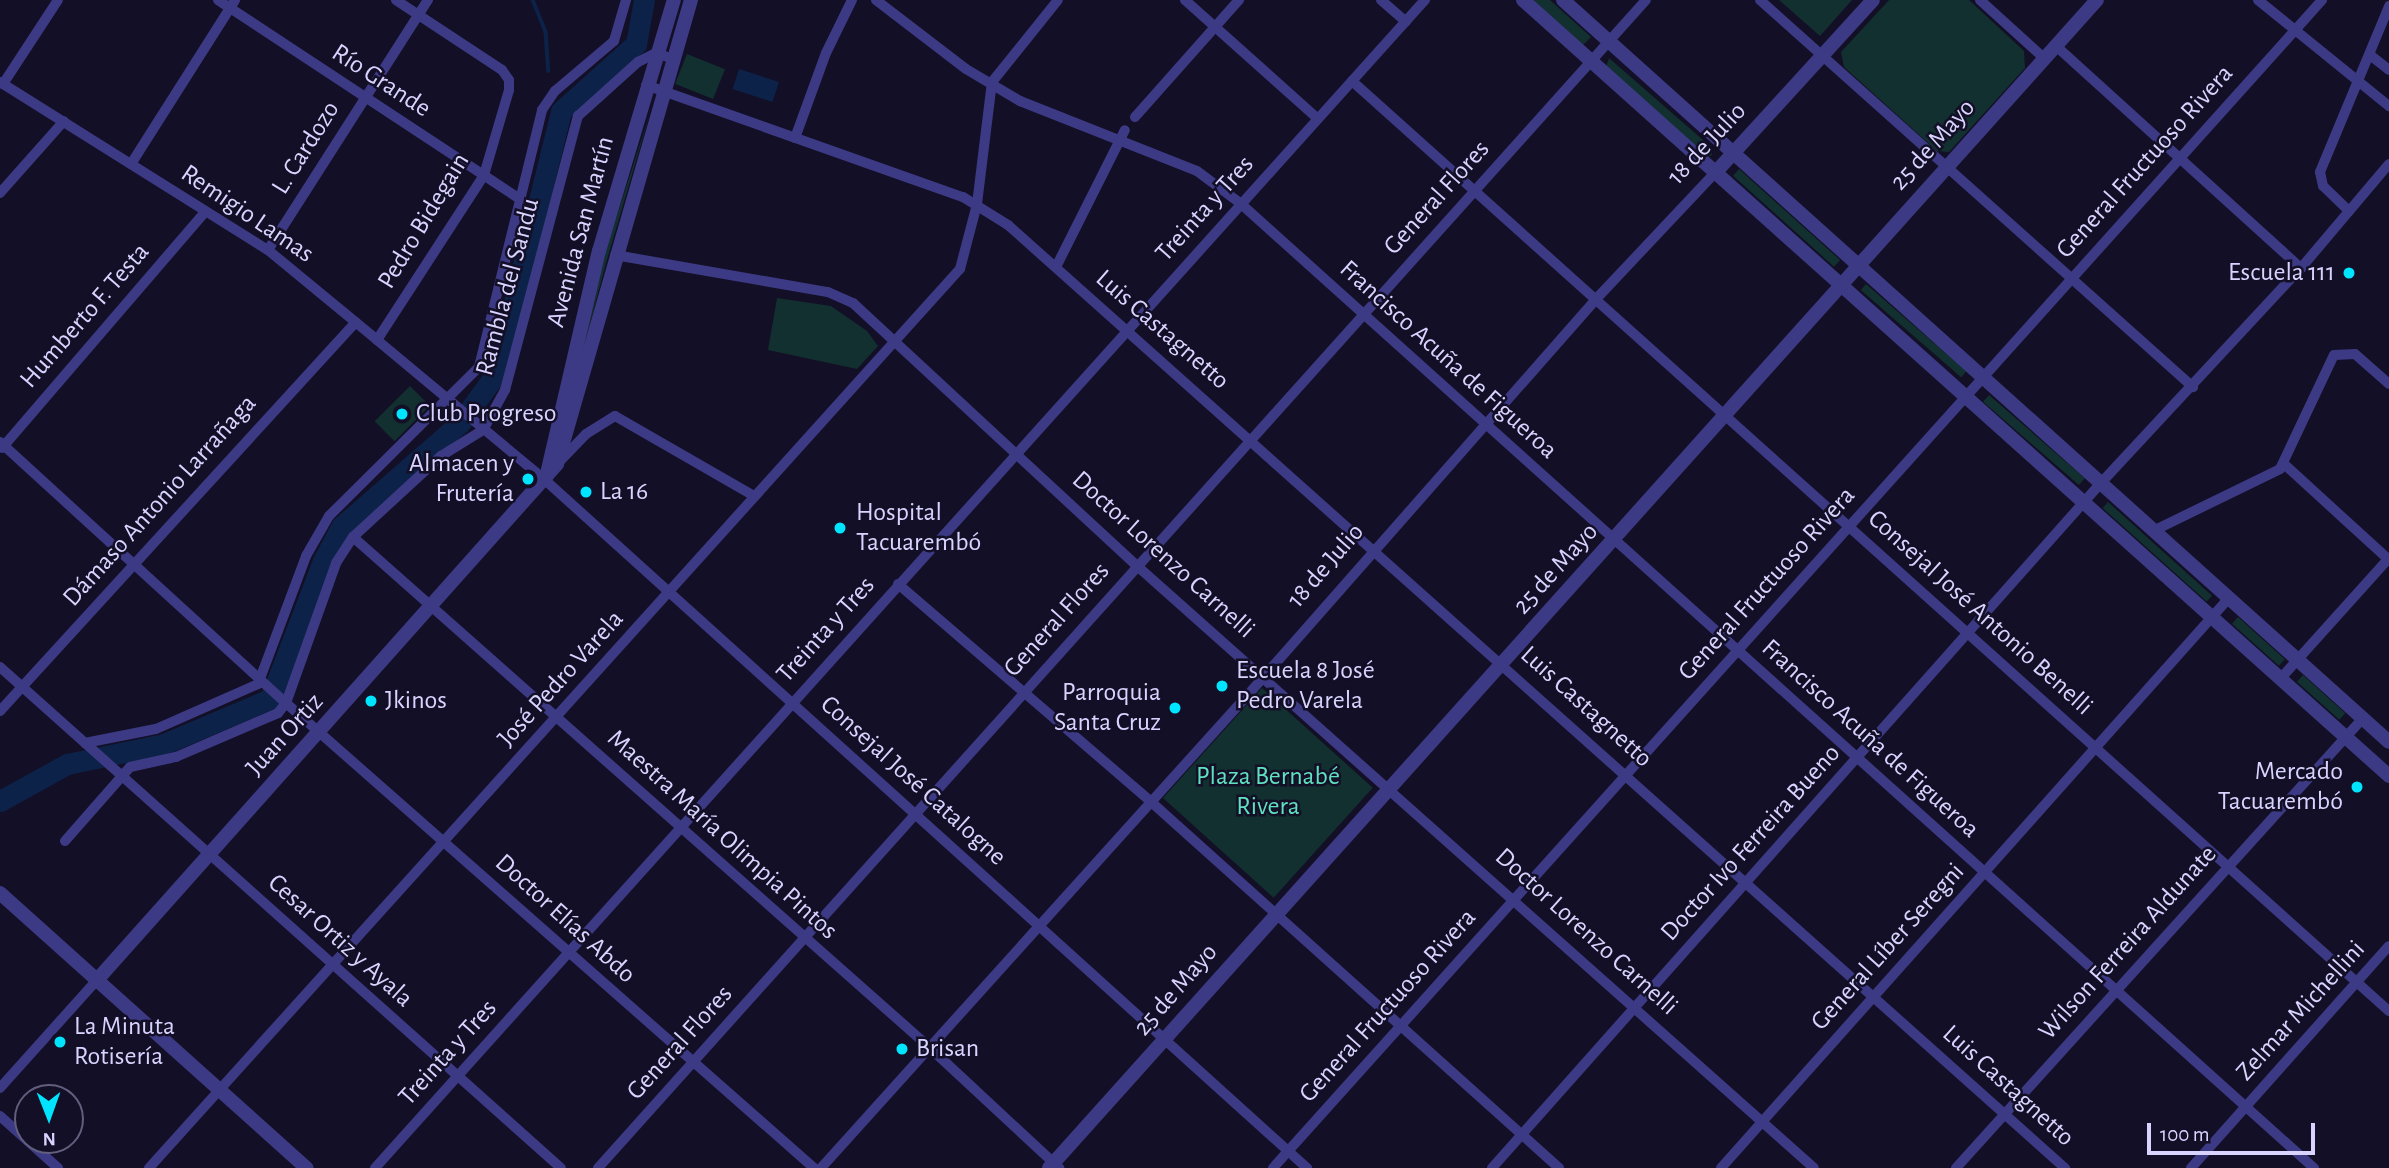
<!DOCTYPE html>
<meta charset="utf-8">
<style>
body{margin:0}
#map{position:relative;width:2389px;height:1168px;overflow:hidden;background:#130f26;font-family:"Alegreya Sans",sans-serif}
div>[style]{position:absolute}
.green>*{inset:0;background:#12302f;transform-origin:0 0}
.water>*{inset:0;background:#0c2248;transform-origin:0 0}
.stream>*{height:3.5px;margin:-1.75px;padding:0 1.75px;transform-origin:1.75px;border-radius:1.75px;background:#0c2248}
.river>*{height:21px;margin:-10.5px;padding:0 10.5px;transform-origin:10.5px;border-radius:10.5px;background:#0c2248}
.minor>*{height:10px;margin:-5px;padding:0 5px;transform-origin:5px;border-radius:5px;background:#3d3a85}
.tertiary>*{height:14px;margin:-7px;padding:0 7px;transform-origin:7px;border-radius:7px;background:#3d3a85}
.dots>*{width:19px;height:19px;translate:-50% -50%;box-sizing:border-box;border:4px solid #130f26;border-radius:50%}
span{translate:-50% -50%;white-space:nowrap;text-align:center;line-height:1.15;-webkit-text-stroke:5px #130f26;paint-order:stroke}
.street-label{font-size:26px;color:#d9d4ff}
.poi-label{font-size:26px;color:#d9d4ff}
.right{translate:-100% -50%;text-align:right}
.left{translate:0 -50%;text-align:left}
.park-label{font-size:26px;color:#5fe0c0}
.north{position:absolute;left:14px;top:1084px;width:70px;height:70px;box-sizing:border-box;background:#130f26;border:2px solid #625e7d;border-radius:50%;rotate:179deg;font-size:19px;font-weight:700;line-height:28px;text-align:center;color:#d9d4ff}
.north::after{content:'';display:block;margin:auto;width:24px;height:32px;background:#00e5ff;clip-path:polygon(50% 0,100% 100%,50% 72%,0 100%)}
.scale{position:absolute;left:2147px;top:1123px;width:168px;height:32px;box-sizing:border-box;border:4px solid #d9d4ff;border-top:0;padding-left:9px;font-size:21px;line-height:24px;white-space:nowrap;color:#d9d4ff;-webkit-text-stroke:5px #130f26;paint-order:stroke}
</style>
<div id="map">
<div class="green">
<i style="clip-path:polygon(1533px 0,1550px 0,1591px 37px,1583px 45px)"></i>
<i style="clip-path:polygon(1779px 0,1852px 0,1820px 36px)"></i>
<i style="clip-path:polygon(1889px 0,1969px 0,2024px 51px,2025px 68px,1949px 152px,1937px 151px,1844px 67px,1841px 52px)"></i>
<i style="left:687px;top:54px;width:41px;height:32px;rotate:22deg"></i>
<i style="clip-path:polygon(1609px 58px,1711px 147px,1712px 155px,1708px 157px,1606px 67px)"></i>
<i style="clip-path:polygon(651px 110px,606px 263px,560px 438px,602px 262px)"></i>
<i style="left:1739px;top:169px;width:136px;height:9px;rotate:42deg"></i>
<i style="left:1866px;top:284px;width:133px;height:8px;rotate:41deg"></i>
<i style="clip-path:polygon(777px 298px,831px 306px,867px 331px,878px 346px,857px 369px,768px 350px)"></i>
<i style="left:410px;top:386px;width:28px;height:50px;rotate:45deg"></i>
<i style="left:1989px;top:395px;width:127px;height:9px;rotate:41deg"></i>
<i style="left:2108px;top:502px;width:140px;height:8px;rotate:42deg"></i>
<i style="left:2238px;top:617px;width:63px;height:9px;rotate:42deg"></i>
<i style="left:2303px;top:675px;width:57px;height:9px;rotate:42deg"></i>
<i style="left:1262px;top:688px;width:149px;height:148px;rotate:42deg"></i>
</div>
<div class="water">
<i style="left:739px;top:69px;width:42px;height:21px;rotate:18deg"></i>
</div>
<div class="stream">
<i style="left:533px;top:0;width:35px;rotate:68deg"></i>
<i style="left:546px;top:32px;width:39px;rotate:86deg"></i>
</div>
<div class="river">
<i style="left:0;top:801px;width:77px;rotate:-28.9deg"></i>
<i style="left:67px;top:764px;width:99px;rotate:-11.7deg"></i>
<i style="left:164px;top:744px;width:115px;rotate:-23deg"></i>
<i style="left:270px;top:699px;width:148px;rotate:-69deg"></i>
<i style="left:323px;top:561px;width:40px;rotate:-62deg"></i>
<i style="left:342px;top:526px;width:157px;rotate:-41.1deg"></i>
<i style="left:460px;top:423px;width:61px;rotate:-53.7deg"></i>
<i style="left:496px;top:374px;width:271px;rotate:-76.1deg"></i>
<i style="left:561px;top:111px;width:101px;rotate:-41.8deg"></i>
<i style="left:636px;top:44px;width:45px;rotate:-79.7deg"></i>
</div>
<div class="minor">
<i style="left:218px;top:0;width:362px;rotate:33.4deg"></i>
<i style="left:876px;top:0;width:113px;rotate:37.5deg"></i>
<i style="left:966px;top:69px;width:63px;rotate:30.7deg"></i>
<i style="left:1020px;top:101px;width:190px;rotate:21.6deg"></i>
<i style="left:1197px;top:171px;width:54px;rotate:36.7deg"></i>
<i style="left:1240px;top:203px;width:1444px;rotate:41.94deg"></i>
<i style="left:1185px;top:0;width:178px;rotate:41.8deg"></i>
<i style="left:1381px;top:0;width:33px;rotate:41deg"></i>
<i style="left:1760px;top:0;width:581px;rotate:41.79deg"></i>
<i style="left:1980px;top:0;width:88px;rotate:42.2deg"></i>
<i style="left:2258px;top:0;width:169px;rotate:39deg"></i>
<i style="left:2056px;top:46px;width:331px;rotate:42.2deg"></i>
<i style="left:2370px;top:55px;width:24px;rotate:38deg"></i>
<i style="left:1352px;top:81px;width:1393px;rotate:41.89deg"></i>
<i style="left:0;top:82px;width:316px;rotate:32.1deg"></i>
<i style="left:268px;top:250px;width:141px;rotate:39.5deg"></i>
<i style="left:377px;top:340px;width:219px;rotate:39.8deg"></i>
<i style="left:545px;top:480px;width:1027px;rotate:42.08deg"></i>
<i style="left:3px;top:84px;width:100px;rotate:-56.8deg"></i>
<i style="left:646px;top:85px;width:336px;rotate:19.5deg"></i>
<i style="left:963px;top:197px;width:53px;rotate:31.9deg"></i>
<i style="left:1008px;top:225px;width:1417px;rotate:41.74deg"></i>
<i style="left:1135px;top:117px;width:157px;rotate:-48.4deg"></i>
<i style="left:795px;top:138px;width:90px;rotate:-70deg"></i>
<i style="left:826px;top:53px;width:59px;rotate:-63.9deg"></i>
<i style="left:131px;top:164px;width:194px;rotate:-57.6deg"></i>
<i style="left:0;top:193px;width:96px;rotate:-48.4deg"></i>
<i style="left:2349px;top:211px;width:36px;rotate:-136deg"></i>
<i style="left:2323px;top:186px;width:14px;rotate:-102deg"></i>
<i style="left:2320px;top:172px;width:180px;rotate:-67.4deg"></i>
<i style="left:268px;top:250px;width:297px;rotate:-57.4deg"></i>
<i style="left:615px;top:255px;width:216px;rotate:9.9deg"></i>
<i style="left:828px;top:292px;width:27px;rotate:24deg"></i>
<i style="left:853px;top:303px;width:386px;rotate:42.8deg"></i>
<i style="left:1136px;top:565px;width:907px;rotate:41.65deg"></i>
<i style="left:1056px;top:267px;width:153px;rotate:-63.3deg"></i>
<i style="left:377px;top:340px;width:197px;rotate:-57deg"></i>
<i style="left:484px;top:175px;width:89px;rotate:-73.6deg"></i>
<i style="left:509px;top:90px;width:10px;rotate:-90deg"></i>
<i style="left:509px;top:80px;width:12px;rotate:-125deg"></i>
<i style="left:502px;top:70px;width:127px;rotate:-146.6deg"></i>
<i style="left:0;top:442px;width:387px;rotate:42.4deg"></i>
<i style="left:286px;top:703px;width:704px;rotate:41.37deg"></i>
<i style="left:2px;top:448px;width:311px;rotate:-49.3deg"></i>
<i style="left:559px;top:462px;width:39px;rotate:-46deg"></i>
<i style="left:586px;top:434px;width:34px;rotate:-32deg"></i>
<i style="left:615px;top:416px;width:160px;rotate:29.9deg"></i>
<i style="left:2284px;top:464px;width:142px;rotate:42.4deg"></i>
<i style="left:2153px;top:531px;width:141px;rotate:-26deg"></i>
<i style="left:2280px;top:469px;width:126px;rotate:-64.7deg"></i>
<i style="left:2334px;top:355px;width:21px;rotate:-3deg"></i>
<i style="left:2355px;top:354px;width:45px;rotate:41.4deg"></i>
<i style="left:353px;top:537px;width:769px;rotate:41.52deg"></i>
<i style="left:929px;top:1047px;width:178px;rotate:42.9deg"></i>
<i style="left:898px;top:584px;width:331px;rotate:40.7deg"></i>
<i style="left:1149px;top:800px;width:551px;rotate:41.91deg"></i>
<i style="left:0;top:667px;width:752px;rotate:41.77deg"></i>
<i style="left:2281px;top:678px;width:161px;rotate:-48deg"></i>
<i style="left:0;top:711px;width:527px;rotate:-47.54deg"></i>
<i style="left:85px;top:743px;width:72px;rotate:-11.2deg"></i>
<i style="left:156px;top:729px;width:111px;rotate:-23.8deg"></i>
<i style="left:258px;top:684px;width:137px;rotate:-69.4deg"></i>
<i style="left:306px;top:556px;width:46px;rotate:-60.1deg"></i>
<i style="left:329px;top:516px;width:211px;rotate:-44.8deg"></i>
<i style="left:479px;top:367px;width:265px;rotate:-76.2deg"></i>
<i style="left:542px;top:110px;width:23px;rotate:-56deg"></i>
<i style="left:555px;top:91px;width:77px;rotate:-40.3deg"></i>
<i style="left:614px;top:41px;width:43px;rotate:-73.7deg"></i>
<i style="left:65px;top:841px;width:98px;rotate:-48.7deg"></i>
<i style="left:130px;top:767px;width:47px;rotate:-12.3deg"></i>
<i style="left:176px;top:757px;width:111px;rotate:-23.3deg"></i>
<i style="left:278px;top:713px;width:13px;rotate:-51deg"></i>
<i style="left:286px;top:703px;width:149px;rotate:-70.3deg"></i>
<i style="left:336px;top:563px;width:31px;rotate:-57deg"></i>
<i style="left:353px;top:537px;width:120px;rotate:-42.6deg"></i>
<i style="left:441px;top:456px;width:49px;rotate:-31.8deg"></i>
<i style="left:483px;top:430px;width:46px;rotate:-61.2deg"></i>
<i style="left:505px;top:390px;width:284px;rotate:-75.1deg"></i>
<i style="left:578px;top:116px;width:81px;rotate:-42deg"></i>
<i style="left:638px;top:62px;width:20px;rotate:-27deg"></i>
<i style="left:656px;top:53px;width:18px;rotate:19deg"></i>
<i style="left:0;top:1088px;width:145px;rotate:-48.1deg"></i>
<i style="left:0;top:1116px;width:78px;rotate:41.9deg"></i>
<i style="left:149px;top:1168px;width:1211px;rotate:-47.95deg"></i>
<i style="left:960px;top:269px;width:67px;rotate:-75.3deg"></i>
<i style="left:977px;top:204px;width:123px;rotate:-83deg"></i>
<i style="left:992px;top:82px;width:105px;rotate:-51.2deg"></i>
<i style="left:375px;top:1168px;width:1571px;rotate:-48.05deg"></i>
<i style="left:598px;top:1168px;width:1569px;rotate:-48.1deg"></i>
<i style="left:821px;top:1168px;width:645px;rotate:-47.95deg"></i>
<i style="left:1253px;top:689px;width:522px;rotate:-48.65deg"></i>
<i style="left:1598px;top:297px;width:170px;rotate:-46.7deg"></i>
<i style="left:1273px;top:1168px;width:1570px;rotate:-48.07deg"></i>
<i style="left:1492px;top:1168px;width:915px;rotate:-48.37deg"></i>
<i style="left:2100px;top:484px;width:295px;rotate:-47.1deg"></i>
<i style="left:2301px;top:268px;width:136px;rotate:-49.8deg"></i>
<i style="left:1721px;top:1168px;width:762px;rotate:-48.3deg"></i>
<i style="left:1956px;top:1168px;width:607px;rotate:-47.87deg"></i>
<i style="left:2191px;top:1168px;width:297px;rotate:-48.3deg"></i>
</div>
<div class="tertiary">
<i style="left:1523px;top:0;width:1163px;rotate:41.86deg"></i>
<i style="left:1563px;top:0;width:1110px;rotate:41.93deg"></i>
<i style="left:1715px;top:173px;width:234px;rotate:-47.6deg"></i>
<i style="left:546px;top:478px;width:233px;rotate:-76.9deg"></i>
<i style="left:599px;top:251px;width:262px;rotate:-73.4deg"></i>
<i style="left:0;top:893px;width:412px;rotate:41.9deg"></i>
<i style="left:97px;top:980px;width:691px;rotate:-48.28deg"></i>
<i style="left:557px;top:464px;width:483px;rotate:-73.9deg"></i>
<i style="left:1049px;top:1168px;width:1569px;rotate:-48.1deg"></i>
</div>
<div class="dots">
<i style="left:2349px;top:273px;background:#00e5ff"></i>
<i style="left:402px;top:414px;background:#00e5ff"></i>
<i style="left:528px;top:479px;background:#00e5ff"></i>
<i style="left:586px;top:492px;background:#00e5ff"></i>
<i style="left:840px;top:528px;background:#00e5ff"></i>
<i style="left:1222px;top:686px;background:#00e5ff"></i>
<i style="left:371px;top:701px;background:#00e5ff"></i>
<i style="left:1175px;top:708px;background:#00e5ff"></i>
<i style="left:2357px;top:787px;background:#00e5ff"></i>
<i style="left:60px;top:1042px;background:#00e5ff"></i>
<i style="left:902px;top:1049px;background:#00e5ff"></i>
</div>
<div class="street-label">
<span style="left:381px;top:81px;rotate:33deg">Río Grande</span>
<span style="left:1707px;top:144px;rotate:-47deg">18 de Julio</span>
<span style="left:1933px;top:145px;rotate:-48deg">25 de Mayo</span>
<span style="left:306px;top:148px;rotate:-58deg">L. Cardozo</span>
<span style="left:2145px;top:162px;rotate:-48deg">General Fructuoso Rivera</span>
<span style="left:1437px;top:198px;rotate:-48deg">General Flores</span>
<span style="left:1205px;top:209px;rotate:-48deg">Treinta y Tres</span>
<span style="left:247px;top:214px;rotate:34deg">Remigio Lamas</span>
<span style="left:424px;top:221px;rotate:-59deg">Pedro Bidegain</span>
<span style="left:581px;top:232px;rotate:-75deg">Avenida San Martín</span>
<span style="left:508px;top:287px;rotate:-75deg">Rambla del Sandu</span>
<span style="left:85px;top:316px;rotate:-49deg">Humberto F. Testa</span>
<span style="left:1162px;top:330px;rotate:41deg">Luis Castagnetto</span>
<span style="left:1448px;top:360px;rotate:42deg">Francisco Acuña de Figueroa</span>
<span style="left:160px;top:501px;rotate:-48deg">Dámaso Antonio Larrañaga</span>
<span style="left:1163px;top:555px;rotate:42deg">Doctor Lorenzo Carnelli</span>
<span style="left:1326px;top:566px;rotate:-49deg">18 de Julio</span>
<span style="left:1556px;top:569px;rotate:-48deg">25 de Mayo</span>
<span style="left:1767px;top:584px;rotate:-48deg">General Fructuoso Rivera</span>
<span style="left:1980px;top:613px;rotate:42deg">Consejal José Antonio Benelli</span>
<span style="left:1057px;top:620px;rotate:-48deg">General Flores</span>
<span style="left:826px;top:630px;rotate:-48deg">Treinta y Tres</span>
<span style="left:561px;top:679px;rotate:-48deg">José Pedro Varela</span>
<span style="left:1586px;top:707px;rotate:42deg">Luis Castagnetto</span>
<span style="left:285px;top:735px;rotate:-48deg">Juan Ortiz</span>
<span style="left:1870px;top:739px;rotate:42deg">Francisco Acuña de Figueroa</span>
<span style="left:913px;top:781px;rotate:42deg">Consejal José Catalogne</span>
<span style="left:722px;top:835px;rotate:42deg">Maestra María Olimpia Pintos</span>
<span style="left:1751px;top:843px;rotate:-48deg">Doctor Ivo Ferreira Bueno</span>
<span style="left:565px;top:919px;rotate:42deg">Doctor Elías Abdo</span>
<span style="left:1586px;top:932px;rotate:42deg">Doctor Lorenzo Carnelli</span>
<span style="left:340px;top:941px;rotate:42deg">Cesar Ortiz y Ayala</span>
<span style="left:2128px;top:943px;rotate:-48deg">Wilson Ferreira Aldunate</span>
<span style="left:1888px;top:947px;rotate:-48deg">General Líber Seregni</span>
<span style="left:1176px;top:990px;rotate:-49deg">25 de Mayo</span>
<span style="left:1388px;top:1006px;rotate:-48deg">General Fructuoso Rivera</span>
<span style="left:2301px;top:1011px;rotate:-48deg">Zelmar Michellini</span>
<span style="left:680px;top:1043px;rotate:-48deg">General Flores</span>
<span style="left:448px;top:1053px;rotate:-48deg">Treinta y Tres</span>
<span style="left:2008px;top:1086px;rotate:42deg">Luis Castagnetto</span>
</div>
<div class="poi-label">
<span class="right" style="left:2335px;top:273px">Escuela 111</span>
<span class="left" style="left:416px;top:414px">Club Progreso</span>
<span class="right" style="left:514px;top:479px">Almacen y<br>Frutería</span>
<span class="left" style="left:600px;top:492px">La 16</span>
<span class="left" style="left:856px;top:528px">Hospital<br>Tacuarembó</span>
<span class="left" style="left:1236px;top:686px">Escuela 8 José<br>Pedro Varela</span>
<span class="right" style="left:1161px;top:708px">Parroquia<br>Santa Cruz</span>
<span class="left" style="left:385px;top:701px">Jkinos</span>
<span class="right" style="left:2343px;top:787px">Mercado<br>Tacuarembó</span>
<span class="left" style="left:74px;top:1042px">La Minuta<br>Rotisería</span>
<span class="left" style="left:916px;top:1049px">Brisan</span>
</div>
<div class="park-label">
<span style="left:1268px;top:792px">Plaza Bernabé<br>Rivera</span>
</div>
<div class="north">N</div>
<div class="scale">100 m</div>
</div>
